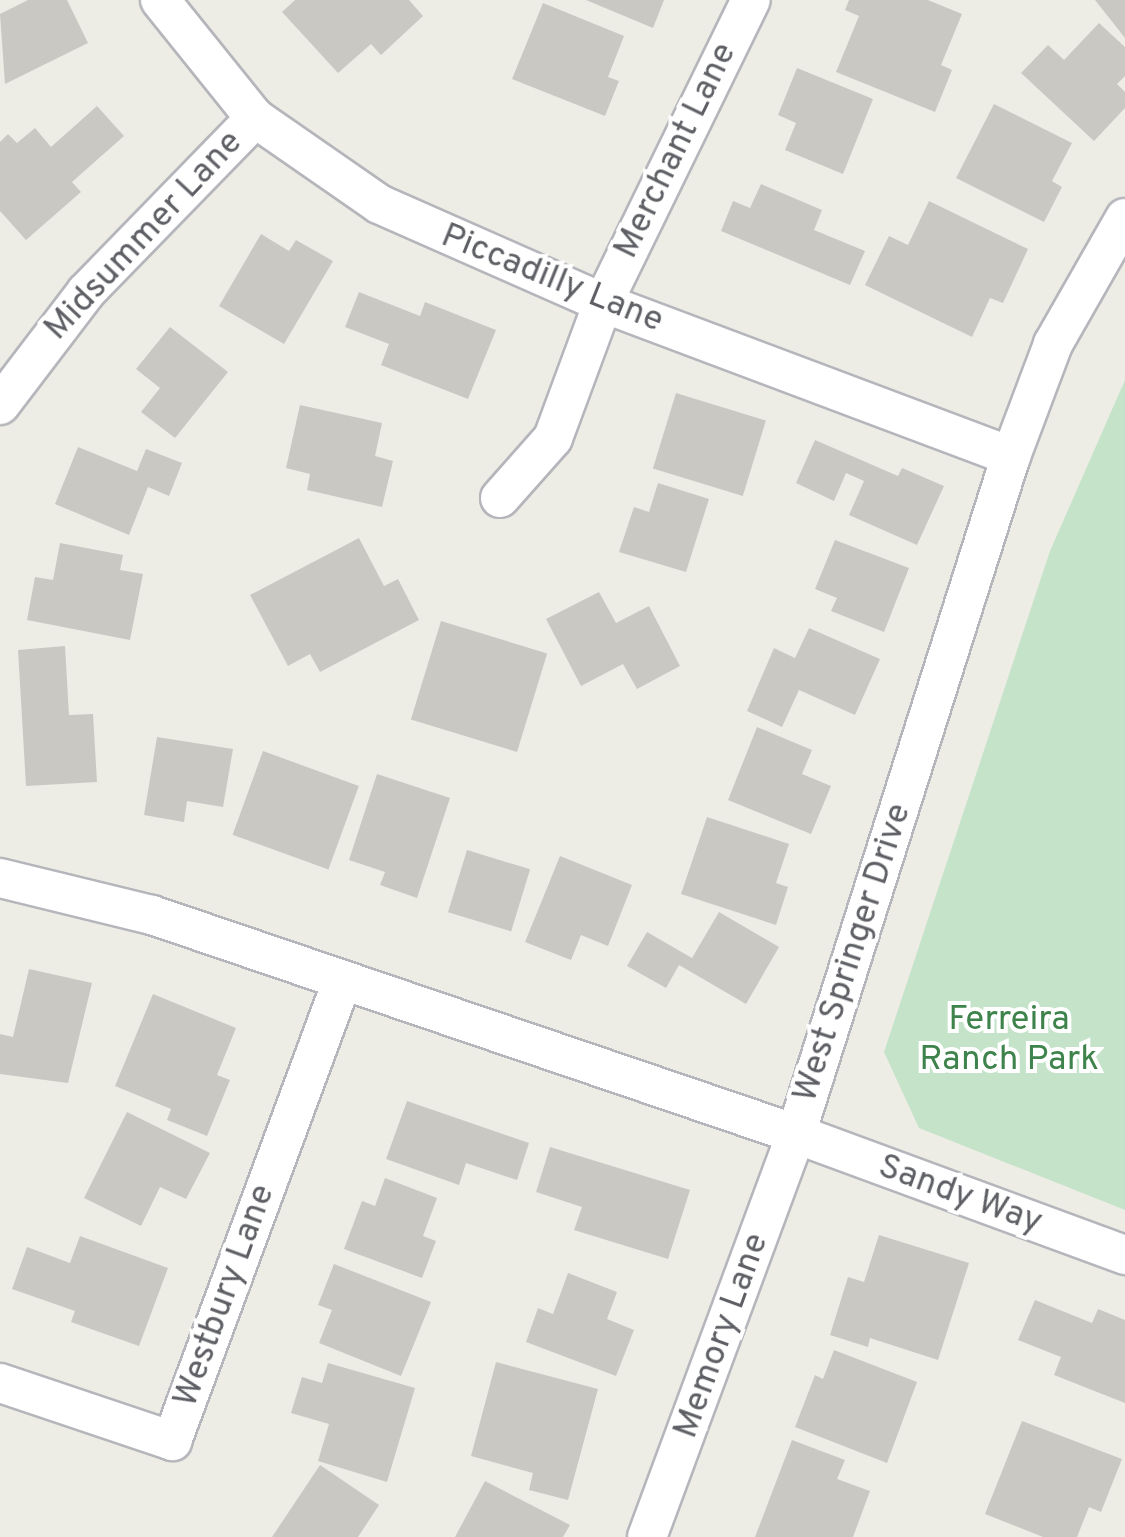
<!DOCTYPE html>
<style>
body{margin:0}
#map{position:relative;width:1125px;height:1537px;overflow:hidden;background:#eeede5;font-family:Overpass,sans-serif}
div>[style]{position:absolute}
.green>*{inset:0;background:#c4e3c9}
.building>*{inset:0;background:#cac8c2;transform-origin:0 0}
.roads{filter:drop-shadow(2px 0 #b5b6bb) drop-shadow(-2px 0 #b5b6bb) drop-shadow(0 2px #b5b6bb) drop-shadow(0 -2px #b5b6bb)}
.minor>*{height:38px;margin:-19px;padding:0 19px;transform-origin:19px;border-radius:19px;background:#fff}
span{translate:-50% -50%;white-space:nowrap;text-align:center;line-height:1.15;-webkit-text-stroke:8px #fff;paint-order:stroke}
.street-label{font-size:35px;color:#5d5f64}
.park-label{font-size:35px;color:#3d834b}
</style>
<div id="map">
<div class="green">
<i style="clip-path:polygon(1125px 380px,1125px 1210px,919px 1128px,884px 1052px,1050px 551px)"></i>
</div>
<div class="building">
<i style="clip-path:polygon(28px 0,67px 0,88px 43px,5px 84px,0 14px)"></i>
<i style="clip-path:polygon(295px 0,409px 0,423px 16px,381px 55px,371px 44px,338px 73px,282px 12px)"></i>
<i style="clip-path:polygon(586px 0,664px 0,653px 28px)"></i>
<i style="clip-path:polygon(849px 0,928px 0,962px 14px,941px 65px,952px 70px,935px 112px,836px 72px,859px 16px,845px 10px)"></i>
<i style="clip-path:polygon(1095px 0,1125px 0,1125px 38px)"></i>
<i style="clip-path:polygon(543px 3px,624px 36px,608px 77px,619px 81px,605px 116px,512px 79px)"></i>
<i style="clip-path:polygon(1099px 23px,1125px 47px,1125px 76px,1117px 84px,1125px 92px,1125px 108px,1094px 141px,1021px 73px,1048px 45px,1064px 60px)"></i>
<i style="clip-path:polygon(797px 68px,873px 99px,843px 174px,785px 150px,796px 123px,778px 115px)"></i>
<i style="clip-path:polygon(994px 104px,1072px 143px,1052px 181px,1062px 187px,1044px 222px,956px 178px)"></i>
<i style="clip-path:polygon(97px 106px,124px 136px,72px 182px,81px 192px,26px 240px,0 211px,0 142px,8px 134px,17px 143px,35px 128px,51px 147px)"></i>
<i style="clip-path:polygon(761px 184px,822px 210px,814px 230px,865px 251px,850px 285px,721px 231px,733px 201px,750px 208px)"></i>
<i style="clip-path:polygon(929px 201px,1028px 249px,1003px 303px,990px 298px,972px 337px,865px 285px,889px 236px,908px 245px)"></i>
<i style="clip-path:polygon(261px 234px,289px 251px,296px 240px,333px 261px,284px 344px,219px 306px)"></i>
<i style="clip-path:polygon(359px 292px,420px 316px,425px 302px,496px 330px,468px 399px,381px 365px,389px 344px,345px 327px)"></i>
<i style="clip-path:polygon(170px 327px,228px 372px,175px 438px,141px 412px,160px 388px,136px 369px)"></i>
<i style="left:676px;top:393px;width:94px;height:79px;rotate:17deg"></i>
<i style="clip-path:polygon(300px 405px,382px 423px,375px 456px,393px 461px,382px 507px,307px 490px,310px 474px,286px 468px)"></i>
<i style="clip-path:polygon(815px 440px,898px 476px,902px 468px,944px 486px,917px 545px,849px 515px,864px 481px,846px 473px,834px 501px,796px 483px)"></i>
<i style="clip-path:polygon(78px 447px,137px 471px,146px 449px,182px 463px,169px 496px,148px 487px,129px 535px,55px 504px)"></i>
<i style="clip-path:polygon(658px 483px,709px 499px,686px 572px,619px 552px,634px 507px,649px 512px)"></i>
<i style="clip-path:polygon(359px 538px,384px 586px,398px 579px,419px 620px,320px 672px,310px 654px,288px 666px,250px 595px)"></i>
<i style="clip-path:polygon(835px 540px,909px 568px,884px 632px,831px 611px,837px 598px,815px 589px)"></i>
<i style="clip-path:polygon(60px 543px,123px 555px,120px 570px,143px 574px,130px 640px,27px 620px,35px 577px,53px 580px)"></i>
<i style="clip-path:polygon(599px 592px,616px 623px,649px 606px,680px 666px,637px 689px,623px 664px,581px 686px,546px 619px)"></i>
<i style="left:441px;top:621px;width:111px;height:103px;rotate:17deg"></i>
<i style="clip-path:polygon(809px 628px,880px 659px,855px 715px,799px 690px,782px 727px,747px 711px,774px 648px,795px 658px)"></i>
<i style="clip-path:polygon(65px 646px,69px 715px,93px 714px,97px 782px,26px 786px,18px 650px)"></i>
<i style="clip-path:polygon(757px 727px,812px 750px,802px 774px,831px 786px,811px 834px,728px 800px)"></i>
<i style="clip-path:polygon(157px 737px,233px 749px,223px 807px,187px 801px,184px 822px,144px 815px)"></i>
<i style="left:263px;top:751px;width:102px;height:89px;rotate:20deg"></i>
<i style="clip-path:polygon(377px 774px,450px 798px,417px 898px,380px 885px,385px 872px,349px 860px)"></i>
<i style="clip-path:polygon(707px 817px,789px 844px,776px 883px,788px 887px,776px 925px,681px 894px)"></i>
<i style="left:467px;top:850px;width:66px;height:65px;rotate:17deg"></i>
<i style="clip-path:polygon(560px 856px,632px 885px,608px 946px,581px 935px,571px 960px,525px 942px)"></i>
<i style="clip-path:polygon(719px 912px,779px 947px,746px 1004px,679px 965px,666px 988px,627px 966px,647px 932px,692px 958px)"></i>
<i style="clip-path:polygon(29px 969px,92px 983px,68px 1083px,0 1074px,0 1034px,13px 1037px)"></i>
<i style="clip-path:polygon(153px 994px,236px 1028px,217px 1075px,230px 1080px,207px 1136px,167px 1120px,171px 1109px,115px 1086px)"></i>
<i style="clip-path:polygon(407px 1101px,529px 1143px,517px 1180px,466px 1163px,459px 1185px,386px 1159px)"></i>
<i style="clip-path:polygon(127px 1112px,210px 1153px,186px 1199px,160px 1187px,141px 1226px,84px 1198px)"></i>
<i style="clip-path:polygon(550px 1147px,690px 1190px,668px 1259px,574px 1230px,582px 1207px,536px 1192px)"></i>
<i style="clip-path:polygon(385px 1178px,437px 1198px,423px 1236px,436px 1241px,422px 1278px,344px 1249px,362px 1201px,375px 1206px)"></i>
<i style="clip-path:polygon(879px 1235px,969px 1263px,938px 1360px,870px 1338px,868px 1347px,830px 1335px,848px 1277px,864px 1282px)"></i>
<i style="clip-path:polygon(80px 1236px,168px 1268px,139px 1346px,71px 1322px,75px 1311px,12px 1289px,27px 1247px,70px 1263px)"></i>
<i style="clip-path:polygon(334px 1264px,431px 1302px,401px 1376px,319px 1343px,332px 1310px,318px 1305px)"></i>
<i style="clip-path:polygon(568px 1273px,617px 1292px,607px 1319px,634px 1330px,616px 1376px,526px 1342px,538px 1308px,553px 1314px)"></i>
<i style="clip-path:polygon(1035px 1300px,1092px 1323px,1098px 1309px,1125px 1320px,1125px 1403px,1054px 1375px,1061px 1357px,1018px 1340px)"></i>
<i style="clip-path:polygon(834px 1350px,917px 1382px,887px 1463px,795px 1427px,815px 1375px,823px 1379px)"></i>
<i style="clip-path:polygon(496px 1362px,598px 1389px,568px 1500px,529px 1490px,533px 1473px,471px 1456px)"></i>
<i style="clip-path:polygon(328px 1363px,415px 1388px,387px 1482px,318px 1461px,329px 1424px,291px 1413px,302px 1377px,322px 1383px)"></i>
<i style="clip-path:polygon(1022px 1421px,1122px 1459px,1101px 1512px,1089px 1507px,1077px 1537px,1043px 1537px,985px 1514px)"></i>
<i style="clip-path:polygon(792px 1440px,845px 1460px,837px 1479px,870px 1491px,853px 1537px,755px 1537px)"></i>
<i style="clip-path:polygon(320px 1465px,379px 1505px,358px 1537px,272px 1537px)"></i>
<i style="clip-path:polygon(485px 1481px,570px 1525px,563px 1537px,455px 1537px)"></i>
</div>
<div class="roads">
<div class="minor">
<i style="left:160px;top:0;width:151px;rotate:51.2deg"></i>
<i style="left:255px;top:118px;width:151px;rotate:34.7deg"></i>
<i style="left:379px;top:204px;width:245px;rotate:23.8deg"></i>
<i style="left:603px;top:303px;width:436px;rotate:20.6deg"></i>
<i style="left:0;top:405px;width:142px;rotate:-52.7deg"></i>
<i style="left:86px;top:292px;width:243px;rotate:-45.8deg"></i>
<i style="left:500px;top:498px;width:80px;rotate:-48.5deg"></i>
<i style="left:553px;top:438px;width:144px;rotate:-69.7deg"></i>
<i style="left:603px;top:303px;width:337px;rotate:-64deg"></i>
<i style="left:0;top:878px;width:156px;rotate:13.7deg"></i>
<i style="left:152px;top:915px;width:680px;rotate:18.78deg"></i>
<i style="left:796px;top:1134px;width:351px;rotate:20.2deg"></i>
<i style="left:0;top:1383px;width:182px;rotate:18.6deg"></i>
<i style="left:172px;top:1441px;width:490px;rotate:-69.7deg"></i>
<i style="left:647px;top:1537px;width:430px;rotate:-69.7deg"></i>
<i style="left:796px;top:1134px;width:711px;rotate:-72.41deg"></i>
<i style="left:1011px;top:456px;width:120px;rotate:-69.4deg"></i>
<i style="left:1053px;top:344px;width:145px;rotate:-60.3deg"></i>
</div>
</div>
<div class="street-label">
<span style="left:676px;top:151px;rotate:-64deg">Merchant Lane</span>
<span style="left:144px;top:236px;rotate:-47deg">Midsummer Lane</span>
<span style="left:552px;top:279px;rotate:22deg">Piccadilly Lane</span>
<span style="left:853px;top:953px;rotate:-72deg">West Springer Drive</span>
<span style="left:960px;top:1195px;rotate:20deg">Sandy Way</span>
<span style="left:225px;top:1296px;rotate:-70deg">Westbury Lane</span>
<span style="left:722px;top:1336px;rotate:-70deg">Memory Lane</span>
</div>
<div class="park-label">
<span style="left:1009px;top:1040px">Ferreira<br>Ranch Park</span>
</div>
</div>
